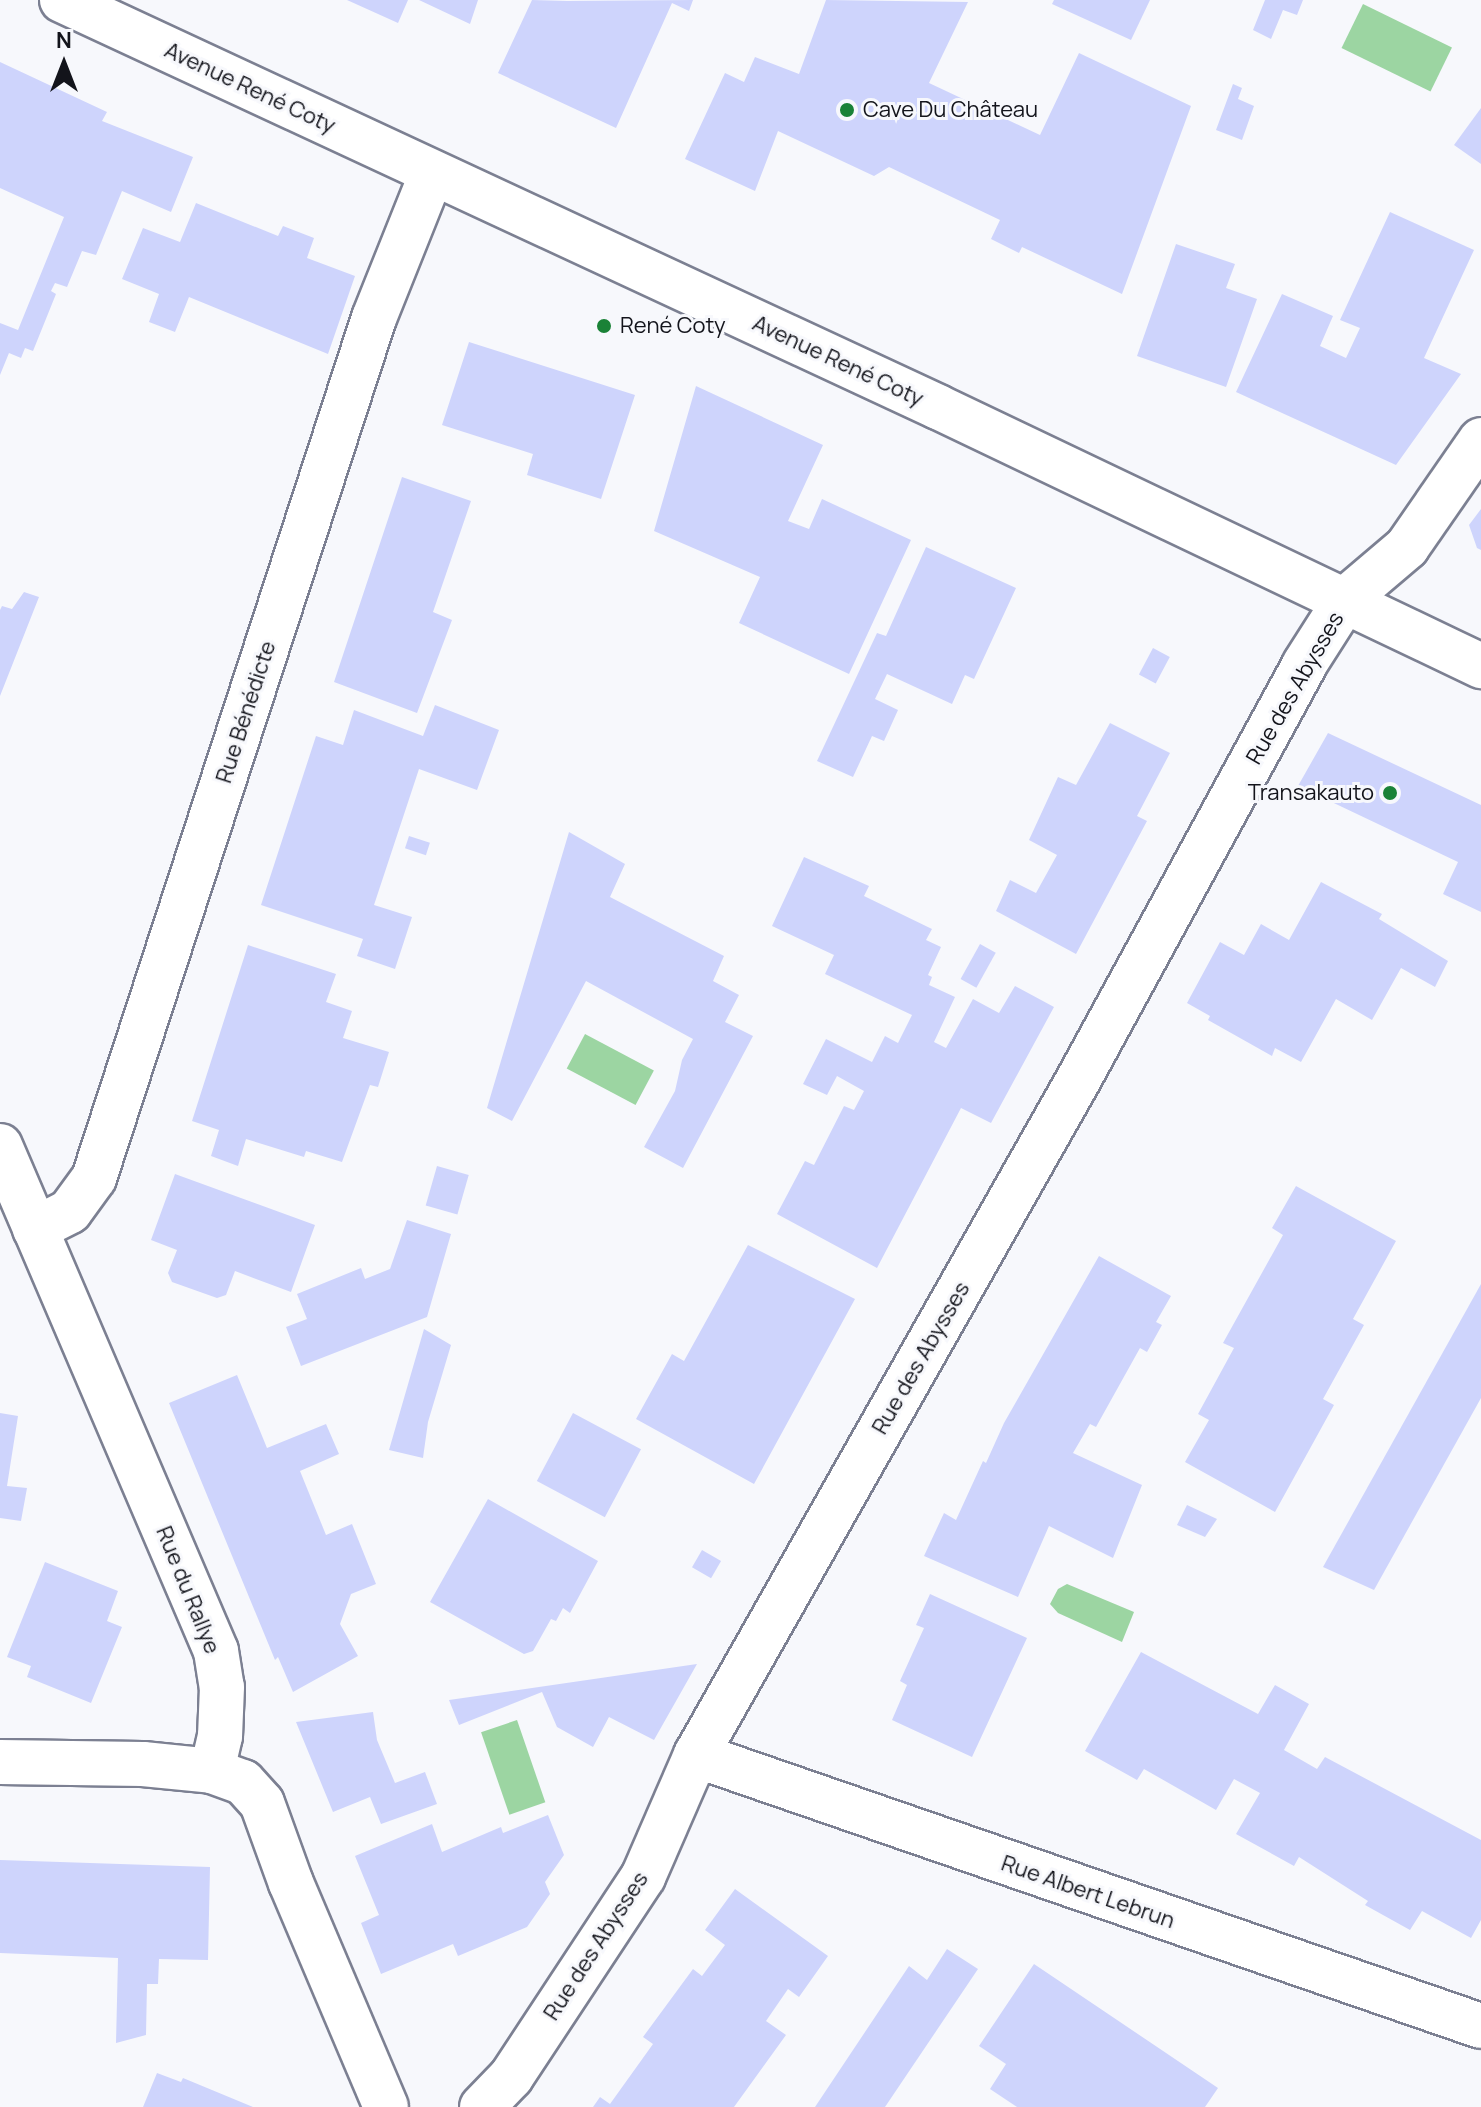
<!DOCTYPE html>
<meta charset="utf-8">
<style>
body{margin:0}
#map{position:relative;width:1481px;height:2107px;overflow:hidden;background:#f7f8fc;font-family:Manrope,sans-serif}
div>[style]{position:absolute}
.water>*{inset:0;background:#9cd5a2;transform-origin:0 0}
.building>*{inset:0;background:#ced4fc;transform-origin:0 0}
.roads{filter:drop-shadow(2px 0 #7c8092) drop-shadow(-2px 0 #7c8092) drop-shadow(0 2px #7c8092) drop-shadow(0 -2px #7c8092)}
.minor>*{height:44px;margin:-22px;padding:0 22px;transform-origin:22px;border-radius:22px;background:#fff}
.major>*{height:44px;margin:-22px;padding:0 22px;transform-origin:22px;border-radius:22px;background:#fff}
.dots>*{width:22px;height:22px;translate:-50% -50%;box-sizing:border-box;border:4px solid #f7f8fc;border-radius:50%}
span{translate:-50% -50%;white-space:nowrap;text-align:center;line-height:1.15;-webkit-text-stroke:6px #f7f8fc;paint-order:stroke}
.street-label{font-size:22px;color:#13141b}
.poi-label{font-size:22px;color:#13141b}
.left{translate:0 -50%;text-align:left}
.right{translate:-100% -50%;text-align:right}
.north{position:absolute;left:24px;top:24px;width:80px;height:80px;-webkit-text-stroke:6px #f7f8fc;paint-order:stroke;rotate:0deg;font-size:22px;font-weight:700;line-height:32px;text-align:center;color:#13141b}
.north::after{content:'';display:block;margin:auto;width:28px;height:36px;background:#13141b;clip-path:polygon(50% 0,100% 100%,50% 72%,0 100%)}
</style>
<div id="map">
<div class="water">
<i style="left:1363px;top:4px;width:99px;height:49px;rotate:26deg"></i>
<i style="left:585px;top:1034px;width:78px;height:39px;rotate:28deg"></i>
<i style="clip-path:polygon(1067px 1584px,1134px 1612px,1122px 1642px,1058px 1613px,1050px 1604px,1058px 1589px)"></i>
<i style="left:517px;top:1720px;width:87px;height:38px;rotate:71deg"></i>
</div>
<div class="building">
<i style="clip-path:polygon(347px 0,408px 0,398px 23px)"></i>
<i style="clip-path:polygon(419px 0,478px 0,470px 24px)"></i>
<i style="clip-path:polygon(532px 0,567px 1px,693px 0,689px 11px,672px 3px,616px 128px,498px 73px)"></i>
<i style="clip-path:polygon(826px 0,968px 2px,929px 83px,1040px 135px,1079px 53px,1191px 106px,1122px 294px,1022px 247px,1019px 253px,991px 239px,1000px 220px,889px 167px,874px 176px,778px 131px,755px 191px,685px 159px,725px 73px,744px 82px,755px 57px,799px 74px)"></i>
<i style="clip-path:polygon(1054px 0,1150px 0,1131px 40px,1052px 4px)"></i>
<i style="clip-path:polygon(1265px 0,1303px 0,1297px 15px,1283px 10px,1271px 39px,1253px 30px)"></i>
<i style="clip-path:polygon(0 62px,107px 112px,102px 121px,193px 157px,171px 212px,122px 191px,96px 255px,82px 251px,67px 287px,55px 283px,51px 291px,56px 294px,33px 351px,25px 348px,21px 358px,9px 353px,0 375px,0 323px,18px 330px,64px 217px,0 188px)"></i>
<i style="clip-path:polygon(1233px 84px,1242px 88px,1238px 99px,1254px 106px,1242px 140px,1216px 130px)"></i>
<i style="clip-path:polygon(1481px 108px,1481px 164px,1454px 145px)"></i>
<i style="clip-path:polygon(196px 203px,278px 236px,283px 226px,314px 238px,307px 258px,355px 276px,328px 354px,189px 297px,175px 332px,149px 322px,159px 294px,122px 279px,143px 228px,180px 242px)"></i>
<i style="clip-path:polygon(1390px 212px,1474px 250px,1424px 358px,1461px 374px,1396px 465px,1236px 392px,1282px 294px,1333px 316px,1320px 346px,1346px 358px,1360px 328px,1340px 320px)"></i>
<i style="clip-path:polygon(1176px 244px,1235px 264px,1226px 288px,1257px 299px,1226px 387px,1137px 356px)"></i>
<i style="clip-path:polygon(469px 342px,635px 395px,601px 499px,527px 475px,533px 454px,442px 425px)"></i>
<i style="clip-path:polygon(696px 386px,823px 445px,788px 521px,809px 529px,822px 499px,911px 540px,849px 674px,739px 623px,760px 577px,654px 531px)"></i>
<i style="clip-path:polygon(402px 477px,471px 501px,433px 612px,452px 620px,417px 713px,334px 682px)"></i>
<i style="clip-path:polygon(1481px 509px,1481px 550px,1477px 548px,1469px 525px)"></i>
<i style="clip-path:polygon(926px 547px,1016px 588px,974px 679px,965px 675px,952px 704px,887px 674px,875px 699px,898px 710px,884px 741px,872px 736px,853px 777px,817px 761px,877px 633px,886px 636px)"></i>
<i style="clip-path:polygon(24px 592px,39px 597px,0 696px,0 610px,2px 606px,12px 609px)"></i>
<i style="left:1153px;top:648px;width:19px;height:30px;rotate:28deg"></i>
<i style="clip-path:polygon(435px 705px,499px 730px,477px 790px,419px 769px,374px 905px,412px 917px,395px 969px,357px 956px,363px 939px,261px 905px,316px 736px,343px 745px,354px 710px,423px 736px)"></i>
<i style="clip-path:polygon(1110px 723px,1170px 753px,1137px 816px,1147px 821px,1076px 954px,996px 911px,1010px 880px,1036px 893px,1057px 855px,1029px 840px,1058px 777px,1076px 785px)"></i>
<i style="clip-path:polygon(1328px 733px,1481px 805px,1481px 912px,1443px 894px,1458px 862px,1298px 786px)"></i>
<i style="clip-path:polygon(569px 832px,625px 864px,610px 897px,724px 956px,713px 981px,739px 995px,725px 1022px,753px 1036px,683px 1168px,644px 1147px,675px 1091px,682px 1060px,693px 1039px,586px 981px,512px 1121px,487px 1108px)"></i>
<i style="left:409px;top:836px;width:22px;height:13px;rotate:18deg"></i>
<i style="clip-path:polygon(804px 857px,869px 886px,864px 896px,932px 929px,926px 940px,941px 947px,928px 975px,932px 977px,929px 985px,955px 997px,934px 1042px,946px 1048px,973px 999px,999px 1013px,1015px 986px,1054px 1007px,991px 1123px,961px 1108px,877px 1268px,777px 1214px,805px 1161px,814px 1165px,844px 1106px,854px 1110px,864px 1091px,837px 1076px,827px 1095px,803px 1084px,826px 1039px,872px 1062px,885px 1036px,898px 1043px,912px 1015px,825px 974px,834px 955px,772px 926px)"></i>
<i style="clip-path:polygon(1321px 882px,1382px 914px,1379px 919px,1448px 961px,1435px 987px,1401px 968px,1372px 1020px,1336px 999px,1301px 1062px,1275px 1048px,1272px 1056px,1208px 1020px,1210px 1016px,1187px 1003px,1220px 942px,1244px 955px,1261px 924px,1289px 940px)"></i>
<i style="left:980px;top:944px;width:18px;height:40px;rotate:29deg"></i>
<i style="clip-path:polygon(248px 945px,336px 974px,326px 1002px,352px 1011px,343px 1038px,389px 1052px,378px 1087px,370px 1085px,342px 1162px,306px 1151px,304px 1157px,246px 1139px,238px 1166px,211px 1156px,219px 1130px,192px 1121px)"></i>
<i style="left:437px;top:1166px;width:33px;height:41px;rotate:16deg"></i>
<i style="clip-path:polygon(175px 1174px,315px 1225px,291px 1292px,235px 1271px,226px 1295px,217px 1298px,172px 1282px,168px 1273px,177px 1250px,151px 1240px)"></i>
<i style="clip-path:polygon(1296px 1186px,1396px 1241px,1353px 1319px,1364px 1325px,1323px 1399px,1334px 1405px,1275px 1512px,1185px 1462px,1209px 1420px,1198px 1414px,1234px 1348px,1223px 1343px,1283px 1235px,1272px 1228px)"></i>
<i style="clip-path:polygon(407px 1220px,451px 1234px,427px 1317px,301px 1366px,286px 1327px,307px 1319px,297px 1294px,361px 1268px,365px 1279px,390px 1269px)"></i>
<i style="clip-path:polygon(748px 1245px,855px 1299px,754px 1484px,636px 1419px,672px 1354px,684px 1361px)"></i>
<i style="clip-path:polygon(1099px 1256px,1171px 1296px,1156px 1322px,1162px 1325px,1147px 1352px,1140px 1348px,1096px 1427px,1090px 1424px,1073px 1453px,1142px 1485px,1113px 1558px,1049px 1526px,1018px 1597px,924px 1556px,944px 1513px,956px 1520px,983px 1461px,986px 1463px,1004px 1423px)"></i>
<i style="clip-path:polygon(1481px 1284px,1481px 1398px,1374px 1590px,1323px 1567px)"></i>
<i style="clip-path:polygon(424px 1329px,451px 1345px,428px 1422px,423px 1458px,389px 1450px)"></i>
<i style="clip-path:polygon(237px 1375px,267px 1448px,326px 1424px,339px 1454px,300px 1471px,326px 1535px,352px 1524px,376px 1584px,351px 1594px,340px 1624px,358px 1656px,293px 1692px,278px 1657px,275px 1660px,169px 1403px)"></i>
<i style="clip-path:polygon(0 1413px,18px 1416px,7px 1486px,27px 1488px,21px 1521px,0 1518px)"></i>
<i style="left:573px;top:1413px;width:77px;height:77px;rotate:28deg"></i>
<i style="clip-path:polygon(488px 1499px,598px 1561px,570px 1613px,563px 1608px,556px 1621px,551px 1619px,533px 1651px,524px 1654px,430px 1602px)"></i>
<i style="clip-path:polygon(1187px 1505px,1217px 1519px,1205px 1537px,1177px 1525px)"></i>
<i style="left:702px;top:1550px;width:22px;height:20px;rotate:30deg"></i>
<i style="clip-path:polygon(45px 1562px,118px 1591px,107px 1621px,122px 1627px,91px 1703px,27px 1677px,31px 1666px,7px 1657px)"></i>
<i style="clip-path:polygon(930px 1594px,1027px 1638px,972px 1757px,892px 1720px,907px 1685px,900px 1681px,924px 1628px,916px 1625px)"></i>
<i style="clip-path:polygon(1141px 1652px,1258px 1714px,1275px 1685px,1309px 1704px,1284px 1750px,1317px 1769px,1325px 1757px,1481px 1840px,1481px 1920px,1471px 1938px,1422px 1911px,1410px 1930px,1365px 1905px,1368px 1901px,1299px 1857px,1294px 1866px,1236px 1834px,1260px 1793px,1234px 1779px,1216px 1810px,1144px 1769px,1137px 1780px,1085px 1751px)"></i>
<i style="clip-path:polygon(697px 1664px,654px 1740px,609px 1717px,593px 1747px,557px 1727px,542px 1692px,459px 1725px,449px 1700px)"></i>
<i style="clip-path:polygon(373px 1712px,377px 1740px,395px 1783px,425px 1772px,437px 1804px,381px 1824px,370px 1797px,333px 1812px,296px 1722px)"></i>
<i style="clip-path:polygon(548px 1815px,564px 1855px,545px 1882px,550px 1894px,527px 1927px,458px 1956px,453px 1944px,381px 1974px,361px 1923px,379px 1915px,355px 1856px,432px 1824px,442px 1852px,501px 1827px,503px 1833px)"></i>
<i style="clip-path:polygon(0 1860px,210px 1867px,208px 1960px,159px 1959px,158px 1984px,147px 1984px,146px 2035px,116px 2043px,118px 1958px,0 1953px)"></i>
<i style="clip-path:polygon(735px 1889px,828px 1956px,799px 1997px,788px 1989px,766px 2021px,786px 2035px,734px 2107px,593px 2107px,600px 2097px,610px 2104px,653px 2044px,643px 2037px,693px 1969px,702px 1976px,725px 1945px,705px 1930px)"></i>
<i style="clip-path:polygon(947px 1949px,978px 1969px,885px 2107px,815px 2107px,909px 1966px,927px 1980px)"></i>
<i style="clip-path:polygon(1034px 1964px,1218px 2088px,1205px 2107px,1017px 2107px,990px 2089px,1006px 2064px,979px 2046px)"></i>
<i style="clip-path:polygon(157px 2073px,181px 2082px,183px 2078px,253px 2107px,143px 2107px)"></i>
</div>
<div class="roads">
<div class="minor">
<i style="left:0;top:1146px;width:549px;rotate:66.84deg"></i>
<i style="left:216px;top:1651px;width:36px;rotate:81deg"></i>
<i style="left:222px;top:1687px;width:49px;rotate:92.3deg"></i>
<i style="left:220px;top:1736px;width:36px;rotate:103deg"></i>
<i style="left:35px;top:1229px;width:39px;rotate:-27deg"></i>
<i style="left:70px;top:1211px;width:41px;rotate:-54deg"></i>
<i style="left:94px;top:1178px;width:904px;rotate:-71.97deg"></i>
<i style="left:374px;top:318px;width:156px;rotate:-68.2deg"></i>
<i style="left:696px;top:1755px;width:830px;rotate:19.05deg"></i>
<i style="left:0;top:1762px;width:143px;rotate:0.8deg"></i>
<i style="left:143px;top:1764px;width:69px;rotate:5.8deg"></i>
<i style="left:212px;top:1771px;width:33px;rotate:20deg"></i>
<i style="left:243px;top:1782px;width:28px;rotate:48deg"></i>
<i style="left:262px;top:1803px;width:85px;rotate:70.1deg"></i>
<i style="left:291px;top:1883px;width:243px;rotate:67deg"></i>
<i style="left:482px;top:2107px;width:42px;rotate:-46deg"></i>
<i style="left:511px;top:2077px;width:240px;rotate:-56.6deg"></i>
<i style="left:643px;top:1877px;width:133px;rotate:-66.5deg"></i>
<i style="left:696px;top:1755px;width:771px;rotate:-60.48deg"></i>
<i style="left:1076px;top:1084px;width:477px;rotate:-61.4deg"></i>
<i style="left:1304px;top:665px;width:78px;rotate:-57.5deg"></i>
<i style="left:1346px;top:599px;width:80px;rotate:-40.4deg"></i>
<i style="left:1407px;top:547px;width:130px;rotate:-55.3deg"></i>
</div>
<div class="major">
<i style="left:62px;top:0;width:966px;rotate:24.92deg"></i>
<i style="left:938px;top:407px;width:602px;rotate:25.5deg"></i>
</div>
</div>
<div class="dots">
<i style="left:847px;top:110px;background:#1a8237"></i>
<i style="left:604px;top:326px;background:#1a8237"></i>
<i style="left:1390px;top:793px;background:#1a8237"></i>
</div>
<div class="street-label">
<span style="left:250px;top:88px;rotate:25deg">Avenue René Coty</span>
<span style="left:838px;top:361px;rotate:25deg">Avenue René Coty</span>
<span style="left:1295px;top:688px;rotate:-60deg">Rue des Abysses</span>
<span style="left:246px;top:712px;rotate:-72deg">Rue Bénédicte</span>
<span style="left:921px;top:1358px;rotate:-60deg">Rue des Abysses</span>
<span style="left:188px;top:1590px;rotate:68deg">Rue du Rallye</span>
<span style="left:1088px;top:1892px;rotate:19deg">Rue Albert Lebrun</span>
<span style="left:596px;top:1946px;rotate:-57deg">Rue des Abysses</span>
</div>
<div class="poi-label">
<span class="left" style="left:863px;top:110px">Cave Du Château</span>
<span class="left" style="left:620px;top:326px">René Coty</span>
<span class="right" style="left:1374px;top:793px">Transakauto</span>
</div>
<div class="north">N</div>
</div>
